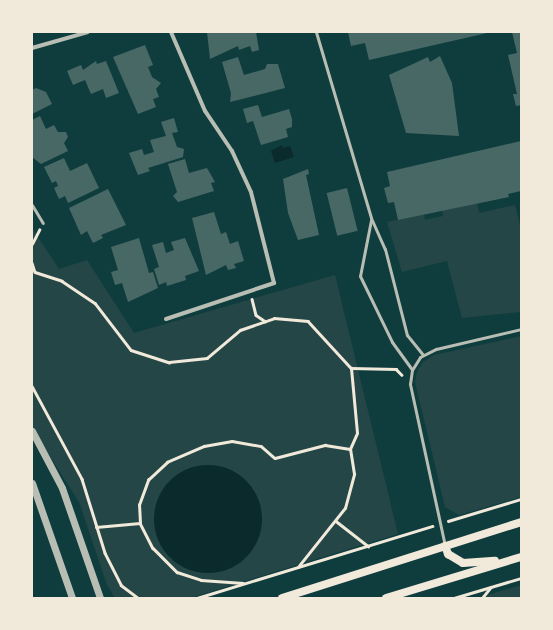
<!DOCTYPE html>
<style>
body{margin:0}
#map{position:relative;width:553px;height:630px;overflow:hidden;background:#0f3d3e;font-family:Manrope,sans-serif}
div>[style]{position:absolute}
.green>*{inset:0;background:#244646}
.water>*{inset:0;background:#0a2a2b}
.round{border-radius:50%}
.building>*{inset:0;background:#486865;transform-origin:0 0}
.path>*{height:2.5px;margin:-1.25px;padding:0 1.25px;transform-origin:1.25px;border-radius:1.25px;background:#f1e9da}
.service>*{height:3px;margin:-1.5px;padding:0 1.5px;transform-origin:1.5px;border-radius:1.5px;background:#b8beb3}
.minor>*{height:4px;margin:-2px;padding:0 2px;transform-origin:2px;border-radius:2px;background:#b8beb3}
.tertiary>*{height:7px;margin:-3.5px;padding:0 3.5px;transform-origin:3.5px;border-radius:3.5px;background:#b8beb3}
.secondary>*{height:8px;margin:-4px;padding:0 4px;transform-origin:4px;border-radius:4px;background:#f1e9da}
span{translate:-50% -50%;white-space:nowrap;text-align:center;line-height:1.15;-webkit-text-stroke:3px #f1e9da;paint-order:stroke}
.frame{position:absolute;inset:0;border:33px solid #f1e9da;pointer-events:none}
</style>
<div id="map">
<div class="green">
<i style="clip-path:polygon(477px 202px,479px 213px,515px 205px,521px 229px,521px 312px,462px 318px,447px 261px,402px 272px,387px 222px,424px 214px,425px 220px,443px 216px,442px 210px)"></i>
<i style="clip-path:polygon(32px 228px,59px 269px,87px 260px,134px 333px,335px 275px,398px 534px,190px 598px,115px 598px,107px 585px,79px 502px,32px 428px)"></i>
<i style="clip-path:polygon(521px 336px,521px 497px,459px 515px,445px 507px,415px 382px,417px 372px,423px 362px,434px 355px)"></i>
<i style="clip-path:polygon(521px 585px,521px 598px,478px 598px)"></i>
</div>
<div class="water">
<i style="clip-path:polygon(282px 145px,283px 148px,290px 146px,294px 157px,275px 163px,271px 151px)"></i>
<i class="round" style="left:154px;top:465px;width:108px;height:108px"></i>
</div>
<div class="building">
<i style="clip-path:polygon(207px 32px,256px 32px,259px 50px,252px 52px,250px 46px,239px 50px,238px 46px,210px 59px)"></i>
<i style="clip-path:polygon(348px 32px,487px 32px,487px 33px,369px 60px,365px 43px,351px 46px)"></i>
<i style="clip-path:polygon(512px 32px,521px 32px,521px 105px,516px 106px,513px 94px,517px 94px,508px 55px,517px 53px)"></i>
<i style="clip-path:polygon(145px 45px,153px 65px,148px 67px,152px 77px,161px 83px,156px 89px,159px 97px,153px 99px,156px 107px,138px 114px,113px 57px)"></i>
<i style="clip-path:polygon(440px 56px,452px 83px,459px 136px,406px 133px,389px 75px,428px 57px,430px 62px)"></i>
<i style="clip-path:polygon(238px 57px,244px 75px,265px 69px,267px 64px,278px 64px,285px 88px,230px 102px,231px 93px,222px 62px)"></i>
<i style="clip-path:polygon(96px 61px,97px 64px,106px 61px,119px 93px,106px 98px,103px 89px,91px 94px,85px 80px,73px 85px,67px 71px,81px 65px,83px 70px)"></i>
<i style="clip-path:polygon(36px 88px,46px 92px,52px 104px,32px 114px,32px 90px)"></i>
<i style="clip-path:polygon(258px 105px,262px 117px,289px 109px,292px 119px,292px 127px,286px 129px,288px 137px,261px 145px,253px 121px,247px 123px,243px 109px)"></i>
<i style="clip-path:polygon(40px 116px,46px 129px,54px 125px,58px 132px,66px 132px,68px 137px,64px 143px,68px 151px,41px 164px,32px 157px,32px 120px)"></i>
<i style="clip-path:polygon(174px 118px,178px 132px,172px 133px,177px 147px,184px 149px,183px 157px,148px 168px,150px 171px,138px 175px,129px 153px,142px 149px,144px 155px,154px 152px,150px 140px,166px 136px,161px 122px)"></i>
<i style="clip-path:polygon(521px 141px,521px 191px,508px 194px,509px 197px,398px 220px,394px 202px,388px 203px,384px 188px,390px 186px,387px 172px)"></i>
<i style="clip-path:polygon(64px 158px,70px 171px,87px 163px,99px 188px,68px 203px,65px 196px,59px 199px,54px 188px,58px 186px,56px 181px,52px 183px,44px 167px)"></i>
<i style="clip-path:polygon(185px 159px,189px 173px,207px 168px,215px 182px,211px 183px,214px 191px,178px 202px,173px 196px,177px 192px,168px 164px)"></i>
<i style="clip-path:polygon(308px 169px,309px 174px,306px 175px,319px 235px,298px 240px,288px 213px,283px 179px)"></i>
<i style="left:347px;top:188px;width:44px;height:21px;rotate:76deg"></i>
<i style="clip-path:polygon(108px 189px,126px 225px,101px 235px,103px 238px,93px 243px,87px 231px,81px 235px,69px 208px)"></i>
<i style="clip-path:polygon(214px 212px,221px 234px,226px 232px,230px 244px,238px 241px,244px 261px,234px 264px,236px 268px,228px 270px,226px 265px,206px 275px,192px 218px)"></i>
<i style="clip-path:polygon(139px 238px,149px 273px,153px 272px,158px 288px,128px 302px,122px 283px,115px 285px,111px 272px,118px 270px,111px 247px)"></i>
<i style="clip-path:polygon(185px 238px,199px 271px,185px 276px,186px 280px,167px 286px,166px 282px,159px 285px,154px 269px,159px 267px,152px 245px,163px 242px,166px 253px,174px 250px,171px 242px)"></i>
</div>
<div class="path">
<i style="left:32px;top:244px;width:16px;rotate:-63deg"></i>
<i style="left:32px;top:263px;width:9px;rotate:72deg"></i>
<i style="left:35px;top:272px;width:28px;rotate:18deg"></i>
<i style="left:62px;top:281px;width:40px;rotate:34deg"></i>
<i style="left:95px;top:303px;width:59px;rotate:52.5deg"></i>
<i style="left:131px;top:350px;width:40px;rotate:18deg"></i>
<i style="left:169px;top:362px;width:38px;rotate:-6deg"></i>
<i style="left:207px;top:358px;width:43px;rotate:-40.3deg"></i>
<i style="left:240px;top:330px;width:36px;rotate:-19deg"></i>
<i style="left:274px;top:318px;width:34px;rotate:5deg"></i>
<i style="left:308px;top:321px;width:64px;rotate:47.5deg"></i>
<i style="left:351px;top:368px;width:45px;rotate:1.3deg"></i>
<i style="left:396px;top:369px;width:8px;rotate:45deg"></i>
<i style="left:252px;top:299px;width:16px;rotate:76deg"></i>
<i style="left:256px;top:315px;width:11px;rotate:34deg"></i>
<i style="left:32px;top:386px;width:106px;rotate:61.7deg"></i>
<i style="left:82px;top:479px;width:77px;rotate:72.7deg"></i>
<i style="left:105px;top:553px;width:36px;rotate:63deg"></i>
<i style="left:121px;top:585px;width:21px;rotate:37deg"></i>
<i style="left:336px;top:521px;width:41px;rotate:38deg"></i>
<i style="left:448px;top:521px;width:76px;rotate:-16.8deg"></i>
<i style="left:140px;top:523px;width:28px;rotate:63deg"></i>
<i style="left:153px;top:548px;width:34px;rotate:45deg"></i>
<i style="left:177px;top:572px;width:25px;rotate:18deg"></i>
<i style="left:201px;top:580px;width:42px;rotate:4.1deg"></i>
<i style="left:96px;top:527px;width:44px;rotate:-5.2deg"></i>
<i style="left:140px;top:523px;width:18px;rotate:-93deg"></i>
<i style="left:139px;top:505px;width:27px;rotate:-70deg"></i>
<i style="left:148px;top:480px;width:26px;rotate:-43deg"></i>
<i style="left:167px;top:462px;width:40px;rotate:-23.4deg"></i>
<i style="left:204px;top:446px;width:28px;rotate:-10deg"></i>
<i style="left:232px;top:441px;width:29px;rotate:10deg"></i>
<i style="left:261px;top:446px;width:18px;rotate:41deg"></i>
<i style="left:275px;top:458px;width:52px;rotate:-14.6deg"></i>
<i style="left:325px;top:445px;width:25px;rotate:9deg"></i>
<i style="left:350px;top:449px;width:17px;rotate:-66deg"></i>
<i style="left:357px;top:433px;width:65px;rotate:-95.3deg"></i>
<i style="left:298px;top:567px;width:75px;rotate:-51.5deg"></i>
<i style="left:345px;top:508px;width:35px;rotate:-75deg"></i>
<i style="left:354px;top:474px;width:25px;rotate:-99deg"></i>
<i style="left:197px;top:598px;width:246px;rotate:-17deg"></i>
<i style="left:454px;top:598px;width:70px;rotate:-16.6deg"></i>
<i style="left:482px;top:598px;width:13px;rotate:-51deg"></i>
</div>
<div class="service">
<i style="left:316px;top:32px;width:194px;rotate:73.5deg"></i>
<i style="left:371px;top:218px;width:34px;rotate:66deg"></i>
<i style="left:385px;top:249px;width:89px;rotate:75.7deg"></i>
<i style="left:407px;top:335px;width:26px;rotate:51deg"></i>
<i style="left:32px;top:205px;width:21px;rotate:59deg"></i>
<i style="left:371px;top:220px;width:57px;rotate:101.1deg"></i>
<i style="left:360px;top:276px;width:73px;rotate:64.1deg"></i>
<i style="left:392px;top:342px;width:34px;rotate:54deg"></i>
<i style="left:445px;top:546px;width:166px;rotate:-102.2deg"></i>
<i style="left:410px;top:384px;width:14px;rotate:-82deg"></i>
<i style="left:412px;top:370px;width:15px;rotate:-58deg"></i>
<i style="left:420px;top:357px;width:18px;rotate:-27deg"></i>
<i style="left:436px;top:349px;width:87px;rotate:-13.2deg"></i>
</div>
<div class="minor">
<i style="left:32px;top:48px;width:58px;rotate:-15.9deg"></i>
<i style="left:166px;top:319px;width:114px;rotate:-18.4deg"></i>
<i style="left:274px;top:283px;width:94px;rotate:-104.2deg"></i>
<i style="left:251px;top:192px;width:45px;rotate:-114.9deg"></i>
<i style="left:232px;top:151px;width:48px;rotate:-124deg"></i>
<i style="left:205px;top:111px;width:86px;rotate:-113.3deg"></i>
</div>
<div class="tertiary">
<i style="left:32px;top:431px;width:64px;rotate:62.2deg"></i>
<i style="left:62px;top:488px;width:116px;rotate:70.9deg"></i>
<i style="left:32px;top:483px;width:122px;rotate:70.8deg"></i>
</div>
<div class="secondary">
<i style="left:445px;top:546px;width:9px;rotate:69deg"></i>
<i style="left:448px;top:554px;width:17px;rotate:31deg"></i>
<i style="left:463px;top:563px;width:32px;rotate:-4deg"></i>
<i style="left:282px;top:598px;width:251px;rotate:-17.6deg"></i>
<i style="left:386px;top:598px;width:141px;rotate:-16.9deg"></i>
</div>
<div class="frame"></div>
</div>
